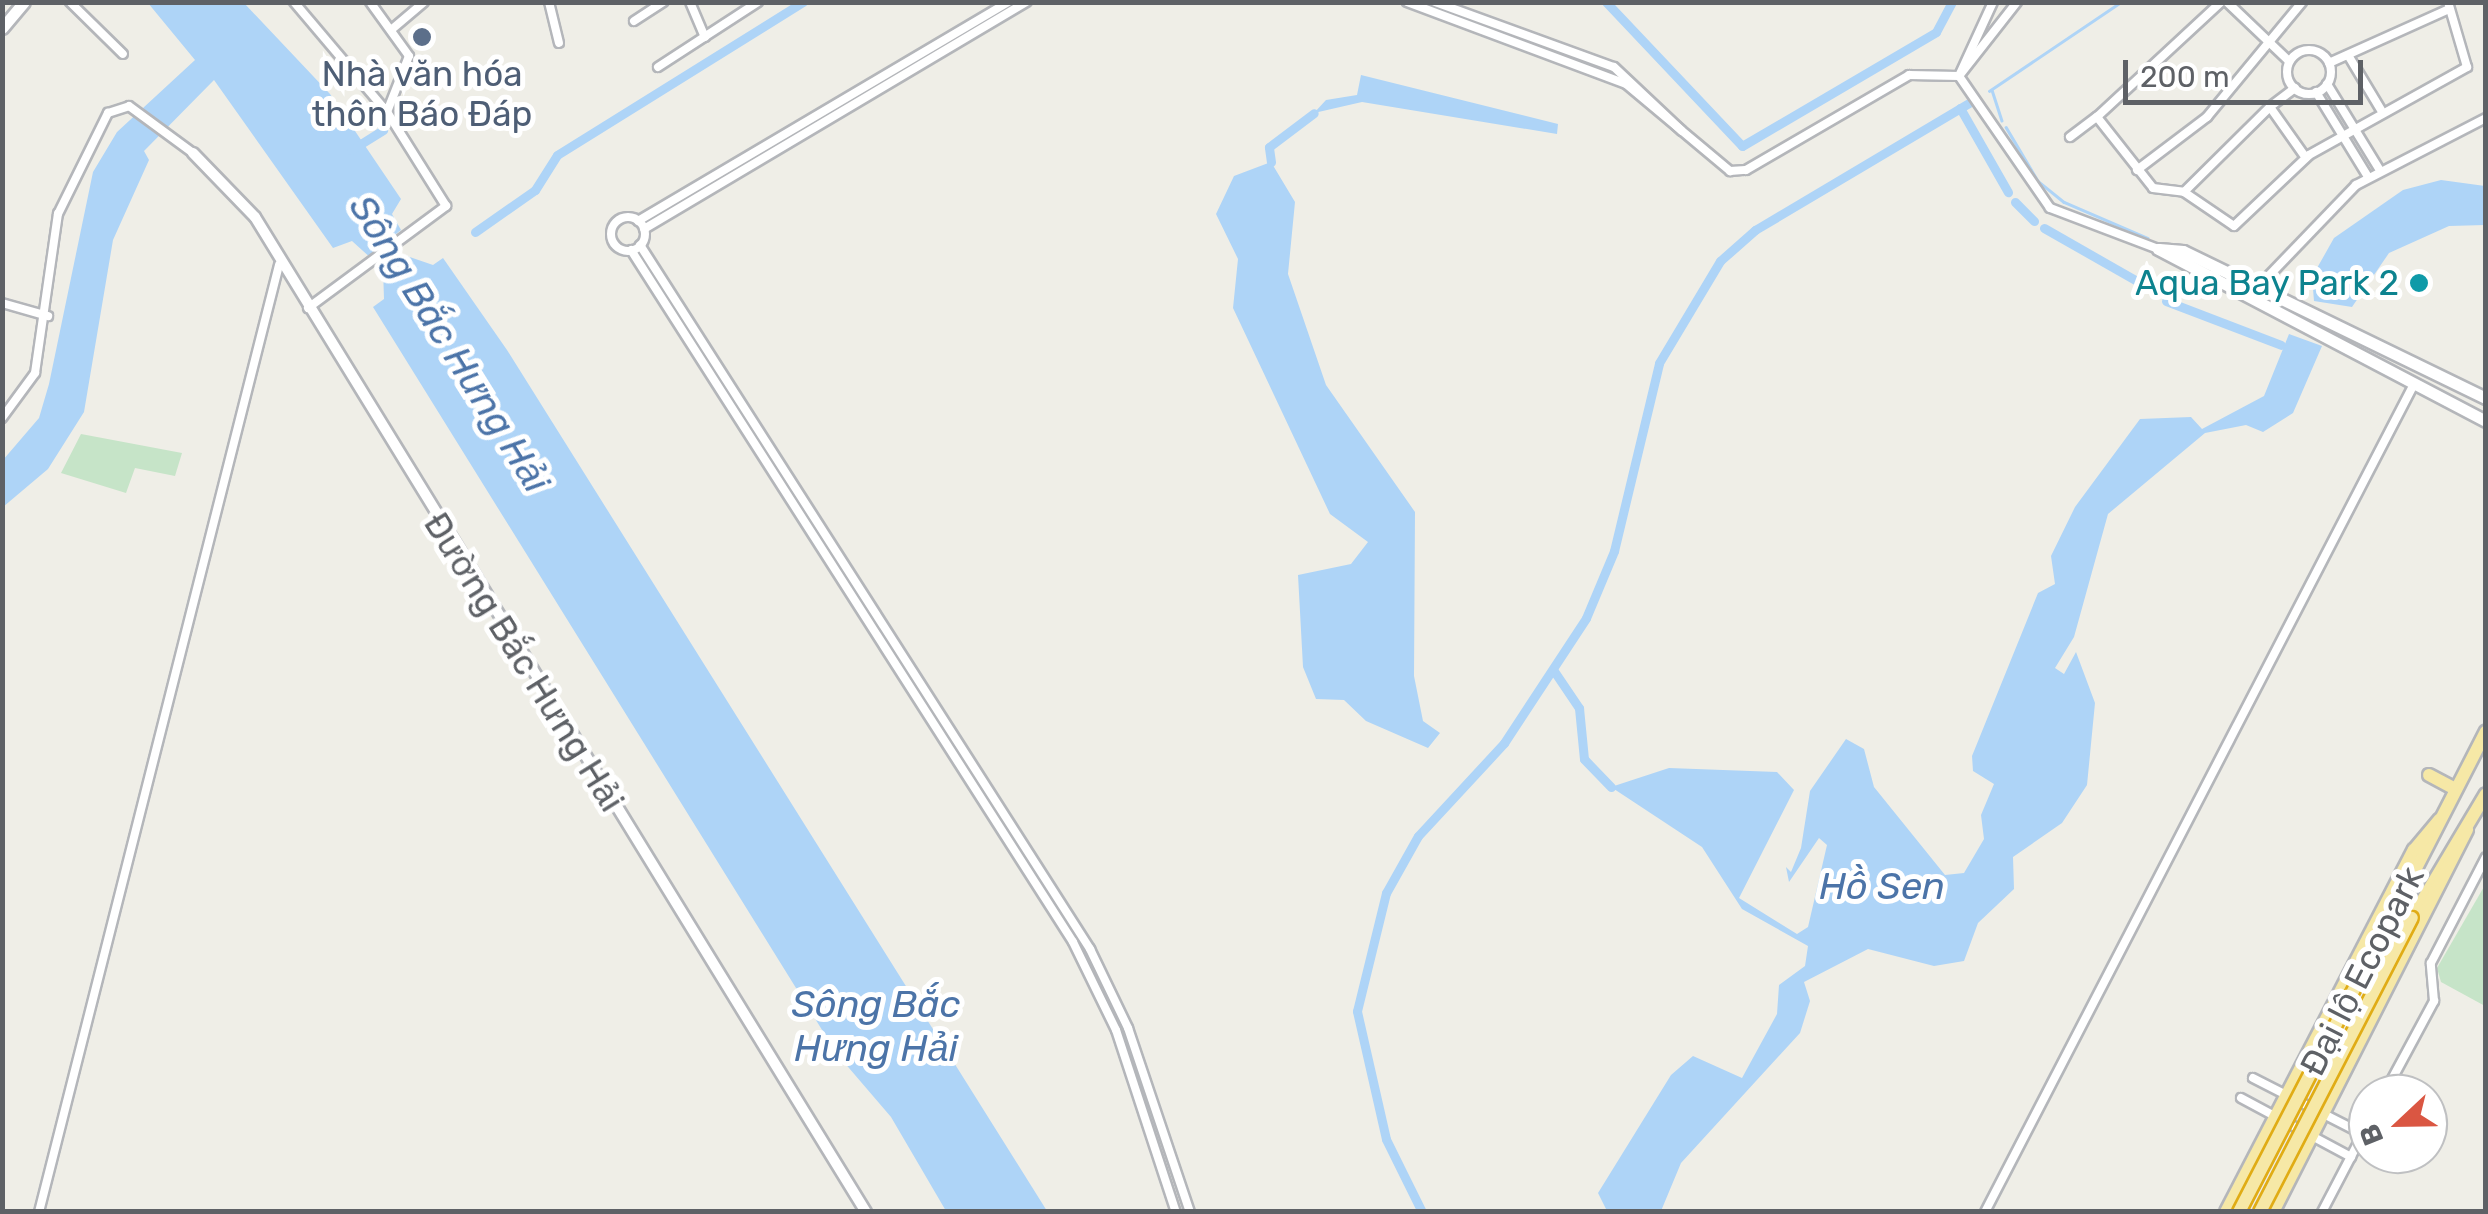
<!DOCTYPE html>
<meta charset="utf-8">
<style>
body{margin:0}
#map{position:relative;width:2488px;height:1214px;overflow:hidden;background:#efeee7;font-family:Rubik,sans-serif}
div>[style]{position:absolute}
.green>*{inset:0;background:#c6e4c8}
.water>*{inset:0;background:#aed4f7}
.stream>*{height:2.5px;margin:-1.25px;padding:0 1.25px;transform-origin:1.25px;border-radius:1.25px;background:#aed4f7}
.canal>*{height:9px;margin:-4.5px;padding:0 4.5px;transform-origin:4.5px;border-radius:4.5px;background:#aed4f7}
.roads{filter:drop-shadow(2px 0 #b4b6ba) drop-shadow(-2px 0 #b4b6ba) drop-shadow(0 2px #b4b6ba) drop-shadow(0 -2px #b4b6ba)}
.minor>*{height:8px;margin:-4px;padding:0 4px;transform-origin:4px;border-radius:4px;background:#fff}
.minor>.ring{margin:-4px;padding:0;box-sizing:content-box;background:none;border:8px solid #fff;border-radius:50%}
.tertiary>*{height:10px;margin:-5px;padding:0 5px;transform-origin:5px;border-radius:5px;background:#fff}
.secondary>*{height:11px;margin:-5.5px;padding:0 5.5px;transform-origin:5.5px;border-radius:5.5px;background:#fff}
.trunk>*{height:12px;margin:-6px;padding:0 6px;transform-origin:6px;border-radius:6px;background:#f6e8a6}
.bridges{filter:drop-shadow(2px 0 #e0ac15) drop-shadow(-2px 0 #e0ac15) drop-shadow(0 2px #e0ac15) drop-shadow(0 -2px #e0ac15)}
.trunk-bridge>*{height:12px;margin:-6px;padding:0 6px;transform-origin:6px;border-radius:6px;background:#f6e8a6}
.dots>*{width:28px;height:28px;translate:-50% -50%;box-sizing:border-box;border:5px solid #fff;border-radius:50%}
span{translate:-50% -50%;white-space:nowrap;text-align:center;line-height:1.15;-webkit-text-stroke:10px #fff;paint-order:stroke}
.service-label{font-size:35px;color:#4e5e75}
.culture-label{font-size:35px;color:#0d838f}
.right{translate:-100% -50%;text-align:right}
.street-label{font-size:35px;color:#5e6166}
.water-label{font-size:38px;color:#4c74a8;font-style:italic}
.frame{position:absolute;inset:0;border:5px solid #5e6166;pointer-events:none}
.north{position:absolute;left:2348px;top:1074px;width:100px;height:100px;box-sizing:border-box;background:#fff;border:2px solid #bfc0c2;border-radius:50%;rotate:248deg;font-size:28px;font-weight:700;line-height:40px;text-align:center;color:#5e6166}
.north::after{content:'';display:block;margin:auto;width:35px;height:45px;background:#da5642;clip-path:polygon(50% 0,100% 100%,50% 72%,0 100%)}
.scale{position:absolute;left:2123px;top:60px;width:240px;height:45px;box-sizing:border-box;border:5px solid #5e6166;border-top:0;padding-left:12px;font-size:30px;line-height:35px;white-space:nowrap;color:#5e6166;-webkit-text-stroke:8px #fff;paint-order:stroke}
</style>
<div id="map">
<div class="green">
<i style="clip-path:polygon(81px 434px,182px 453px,175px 476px,135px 468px,126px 493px,61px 473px)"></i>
<i style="clip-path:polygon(2485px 885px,2486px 1006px,2485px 1006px,2441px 982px,2437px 968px)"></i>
</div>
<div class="water">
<i style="clip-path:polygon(148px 3px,244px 3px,330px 94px,401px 199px,392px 214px,401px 230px,391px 238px,401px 254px,433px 265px,443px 258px,507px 350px,1047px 1211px,946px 1211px,891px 1117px,837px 1054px,373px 307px,384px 299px,383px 269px,352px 241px,333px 248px,214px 80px,144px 151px,149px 160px,113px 240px,84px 412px,48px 469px,3px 507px,3px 460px,39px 418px,49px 384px,93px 172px,117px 132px,195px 60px)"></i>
<i style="clip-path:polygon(1361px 75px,1558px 124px,1557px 134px,1362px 102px,1314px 113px,1326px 100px,1357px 95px)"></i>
<i style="clip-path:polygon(1271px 162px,1295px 202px,1288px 274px,1326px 385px,1415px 512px,1414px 676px,1423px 721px,1440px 733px,1428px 748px,1366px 721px,1344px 700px,1316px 699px,1303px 667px,1298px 575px,1351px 564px,1368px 542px,1330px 514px,1233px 308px,1238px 259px,1216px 214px,1234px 176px)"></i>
<i style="clip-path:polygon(2441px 180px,2485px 186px,2485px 225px,2449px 226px,2389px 253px,2352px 307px,2314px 301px,2312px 277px,2334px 238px,2403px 190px)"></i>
<i style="clip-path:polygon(2289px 334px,2322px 346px,2293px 413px,2263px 432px,2246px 425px,2205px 433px,2108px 514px,2074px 637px,2055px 668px,2064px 674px,2076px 652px,2095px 703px,2087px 785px,2062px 823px,2013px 857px,2014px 889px,1978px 923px,1964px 961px,1934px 966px,1868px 949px,1804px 982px,1810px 1001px,1800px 1033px,1681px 1163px,1661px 1211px,1607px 1211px,1598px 1193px,1671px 1075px,1693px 1056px,1742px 1078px,1777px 1014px,1779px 985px,1805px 966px,1808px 946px,1742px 909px,1702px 847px,1611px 787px,1669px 768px,1777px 772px,1794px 790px,1739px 898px,1797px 934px,1808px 927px,1827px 845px,1819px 838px,1789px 882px,1786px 867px,1791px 872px,1801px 848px,1810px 791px,1846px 739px,1864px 749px,1874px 787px,1945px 875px,1964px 873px,1984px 839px,1981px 815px,1994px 784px,1973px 771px,1972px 756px,2038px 593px,2055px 584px,2051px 556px,2075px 507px,2140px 419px,2191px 417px,2202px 429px,2264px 396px)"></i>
</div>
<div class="stream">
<i style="left:1992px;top:90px;width:32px;rotate:72deg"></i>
<i style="left:1989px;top:91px;width:159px;rotate:-34deg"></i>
<i style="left:2006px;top:127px;width:63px;rotate:59.3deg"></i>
<i style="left:2038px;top:181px;width:33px;rotate:39deg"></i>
<i style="left:2064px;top:202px;width:91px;rotate:23.2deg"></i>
</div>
<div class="canal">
<i style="left:1606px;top:2px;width:198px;rotate:46.6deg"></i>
<i style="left:1742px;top:146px;width:225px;rotate:-30.4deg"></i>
<i style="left:1936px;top:32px;width:34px;rotate:-62deg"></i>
<i style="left:1960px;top:108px;width:97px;rotate:60.3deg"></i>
<i style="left:351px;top:150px;width:38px;rotate:-32deg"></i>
<i style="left:1271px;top:162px;width:15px;rotate:-98deg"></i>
<i style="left:1269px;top:147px;width:56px;rotate:-37.1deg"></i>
<i style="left:2015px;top:202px;width:27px;rotate:45deg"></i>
<i style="left:2044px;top:228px;width:129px;rotate:29.7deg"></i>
<i style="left:475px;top:232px;width:73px;rotate:-35deg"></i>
<i style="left:535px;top:190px;width:41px;rotate:-57.8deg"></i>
<i style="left:557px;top:155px;width:290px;rotate:-31.9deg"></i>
<i style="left:2166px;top:301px;width:123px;rotate:20.9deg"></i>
<i style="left:1554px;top:671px;width:45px;rotate:56deg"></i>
<i style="left:1579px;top:708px;width:51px;rotate:84.4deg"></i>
<i style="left:1584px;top:759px;width:39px;rotate:46deg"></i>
<i style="left:1422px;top:1212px;width:81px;rotate:-116.3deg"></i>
<i style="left:1386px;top:1139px;width:131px;rotate:-102.8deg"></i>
<i style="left:1357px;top:1011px;width:122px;rotate:-76.2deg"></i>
<i style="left:1386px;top:893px;width:65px;rotate:-60.7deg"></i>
<i style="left:1418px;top:836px;width:127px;rotate:-47.2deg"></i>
<i style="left:1504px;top:743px;width:149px;rotate:-56.7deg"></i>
<i style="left:1586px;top:618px;width:73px;rotate:-67.3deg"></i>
<i style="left:1614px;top:551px;width:193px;rotate:-76.5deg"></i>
<i style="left:1659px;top:363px;width:119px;rotate:-59.1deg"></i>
<i style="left:1720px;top:261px;width:47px;rotate:-41.5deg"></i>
<i style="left:1755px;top:230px;width:249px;rotate:-30.7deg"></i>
</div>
<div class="roads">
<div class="minor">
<i style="left:70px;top:2px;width:74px;rotate:44.5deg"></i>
<i style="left:294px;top:2px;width:144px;rotate:49.8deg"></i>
<i style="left:549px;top:2px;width:42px;rotate:76.3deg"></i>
<i style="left:690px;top:2px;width:38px;rotate:67deg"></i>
<i style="left:1407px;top:2px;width:234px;rotate:20.5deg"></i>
<i style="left:1626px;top:84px;width:136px;rotate:39.9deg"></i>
<i style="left:1730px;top:171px;width:16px;rotate:-4deg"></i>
<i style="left:1746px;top:170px;width:189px;rotate:-30.2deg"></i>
<i style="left:1909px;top:75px;width:50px;rotate:1.1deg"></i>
<i style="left:1959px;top:76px;width:160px;rotate:55.4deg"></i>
<i style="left:2050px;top:208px;width:116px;rotate:20.8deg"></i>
<i style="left:1435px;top:2px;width:190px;rotate:20deg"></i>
<i style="left:1614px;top:67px;width:93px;rotate:43.3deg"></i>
<i style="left:1993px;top:2px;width:81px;rotate:114.7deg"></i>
<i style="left:1959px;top:76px;width:94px;rotate:-51.9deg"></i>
<i style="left:2221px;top:2px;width:169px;rotate:137.2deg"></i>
<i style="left:2097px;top:117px;width:90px;rotate:51.7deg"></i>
<i style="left:2153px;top:188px;width:31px;rotate:7deg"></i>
<i style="left:2184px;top:192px;width:60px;rotate:34.2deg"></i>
<i style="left:2234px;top:226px;width:103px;rotate:-43.4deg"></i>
<i style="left:2309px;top:155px;width:181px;rotate:-29.1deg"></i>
<i style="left:2467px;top:67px;width:68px;rotate:-106.3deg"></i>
<i style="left:2227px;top:2px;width:86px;rotate:43.6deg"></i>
<i style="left:634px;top:21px;width:35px;rotate:-33deg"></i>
<i style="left:391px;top:30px;width:43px;rotate:-40.3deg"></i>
<i class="ring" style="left:2287px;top:50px;width:36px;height:36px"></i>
<i style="left:2348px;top:55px;width:64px;rotate:59deg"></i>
<i style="left:2329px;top:63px;width:132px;rotate:-24.2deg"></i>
<i style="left:658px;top:67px;width:119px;rotate:-33deg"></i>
<i style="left:2327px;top:84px;width:100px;rotate:58.5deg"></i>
<i style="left:2295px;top:88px;width:31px;rotate:143deg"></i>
<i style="left:2270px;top:107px;width:62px;rotate:54.8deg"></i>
<i style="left:2316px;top:92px;width:100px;rotate:58.5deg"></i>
<i style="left:2070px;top:137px;width:34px;rotate:-37deg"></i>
<i style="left:2137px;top:170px;width:88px;rotate:-37.1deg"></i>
<i style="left:2207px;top:117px;width:149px;rotate:-50.4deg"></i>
<i style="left:2184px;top:192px;width:121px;rotate:-44.7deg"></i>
<i class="ring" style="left:611px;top:217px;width:26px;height:26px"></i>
<i style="left:638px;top:221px;width:431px;rotate:-30.6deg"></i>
<i style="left:644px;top:229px;width:445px;rotate:-30.7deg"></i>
<i style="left:640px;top:245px;width:836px;rotate:57.41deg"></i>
<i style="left:1090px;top:949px;width:88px;rotate:64.3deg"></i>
<i style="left:1128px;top:1028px;width:194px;rotate:71.4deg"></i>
<i style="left:631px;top:250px;width:821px;rotate:57.43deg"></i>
<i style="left:1073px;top:942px;width:98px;rotate:64deg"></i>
<i style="left:1116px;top:1030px;width:192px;rotate:71.8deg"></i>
<i style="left:2257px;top:288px;width:143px;rotate:-46.1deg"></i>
<i style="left:2356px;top:185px;width:146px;rotate:-27.3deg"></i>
<i style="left:2px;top:303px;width:48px;rotate:15.8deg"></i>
<i style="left:308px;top:308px;width:172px;rotate:-36.5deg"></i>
<i style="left:446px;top:206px;width:111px;rotate:-122.1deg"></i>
<i style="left:387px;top:112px;width:60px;rotate:-68.6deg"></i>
<i style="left:409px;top:56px;width:67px;rotate:-125.8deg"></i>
<i style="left:2px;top:418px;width:56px;rotate:-53.7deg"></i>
<i style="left:35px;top:373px;width:161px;rotate:-81.8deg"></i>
<i style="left:58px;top:214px;width:113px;rotate:-63.7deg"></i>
<i style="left:108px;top:113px;width:22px;rotate:-18deg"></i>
<i style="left:129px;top:106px;width:79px;rotate:36.3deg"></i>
<i style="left:2253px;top:1078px;width:123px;rotate:27deg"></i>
<i style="left:2384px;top:1094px;width:106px;rotate:-61.7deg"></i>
<i style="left:2434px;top:1001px;width:38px;rotate:-95deg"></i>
<i style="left:2431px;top:963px;width:119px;rotate:-62.6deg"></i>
<i style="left:2241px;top:1098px;width:125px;rotate:28.2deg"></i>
<i style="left:39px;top:1212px;width:977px;rotate:-75.78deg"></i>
<i style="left:1985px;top:1212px;width:933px;rotate:-62.61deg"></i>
<i style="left:2322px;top:1212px;width:99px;rotate:-62.4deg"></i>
</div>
<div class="tertiary">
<i style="left:193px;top:153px;width:89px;rotate:45.9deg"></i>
<i style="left:255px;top:217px;width:1168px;rotate:58.45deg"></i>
</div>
<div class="secondary">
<i style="left:2px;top:28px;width:34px;rotate:-50deg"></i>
<i style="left:2158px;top:249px;width:370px;rotate:27.7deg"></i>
<i style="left:2159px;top:249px;width:24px;rotate:5deg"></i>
<i style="left:2183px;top:251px;width:337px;rotate:25.9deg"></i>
</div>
<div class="trunk">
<i style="left:2429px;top:775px;width:30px;rotate:28deg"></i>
<i style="left:2393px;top:913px;width:204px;rotate:-62.9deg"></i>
<i style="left:2412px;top:918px;width:144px;rotate:-59.2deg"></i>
<i style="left:2226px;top:1212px;width:408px;rotate:-62.6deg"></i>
<i style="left:2414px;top:850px;width:40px;rotate:-50deg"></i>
<i style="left:2273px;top:1212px;width:429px;rotate:-63.1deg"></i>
</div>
</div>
<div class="bridges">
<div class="trunk-bridge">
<i style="left:2239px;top:1212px;width:336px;rotate:-62.7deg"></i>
<i style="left:2260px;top:1212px;width:331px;rotate:-62.7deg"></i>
</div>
</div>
<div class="dots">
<i style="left:422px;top:37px;background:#5c6f8a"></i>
<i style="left:2419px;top:283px;background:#0f9aa8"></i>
</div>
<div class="service-label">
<span style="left:422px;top:94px">Nhà văn hóa<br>thôn Báo Đáp</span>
</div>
<div class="culture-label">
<span class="right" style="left:2399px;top:283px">Aqua Bay Park 2</span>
</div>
<div class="street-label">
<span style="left:524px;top:662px;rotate:58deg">Đường Bắc Hưng Hải</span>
<span style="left:2362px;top:971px;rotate:-63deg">Đại lộ Ecopark</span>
</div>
<div class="water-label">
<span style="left:449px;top:344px;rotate:58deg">Sông Bắc Hưng Hải</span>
<span style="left:1882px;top:887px">Hồ Sen</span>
<span style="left:876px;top:1027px">Sông Bắc<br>Hưng Hải</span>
</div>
<div class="frame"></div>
<div class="north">B</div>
<div class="scale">200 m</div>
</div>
